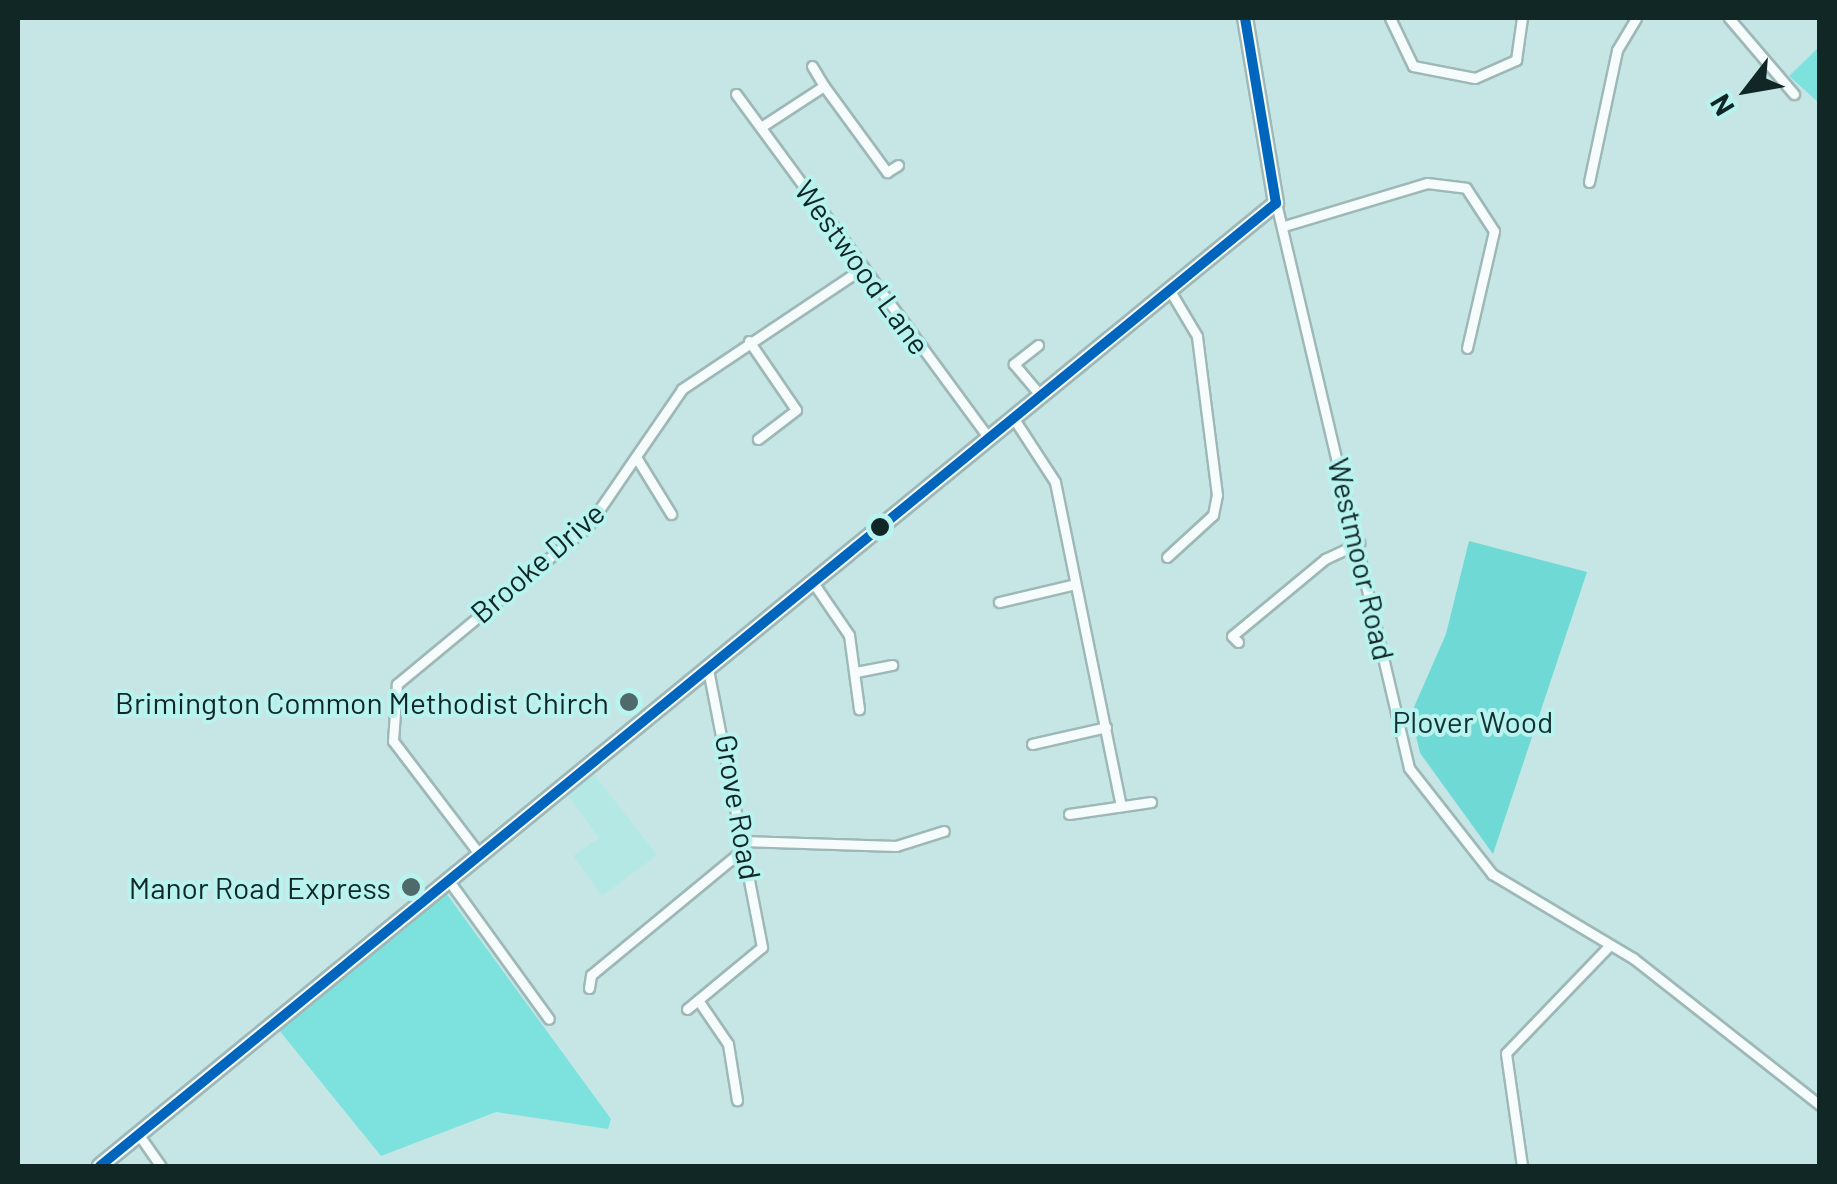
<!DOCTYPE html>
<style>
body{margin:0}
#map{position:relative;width:1837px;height:1184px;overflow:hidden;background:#c5e6e4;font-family:Barlow,sans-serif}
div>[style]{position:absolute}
.built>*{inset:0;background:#b3e8e5}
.green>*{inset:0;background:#7de2de}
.forest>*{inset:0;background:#6fd9d6}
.roads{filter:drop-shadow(2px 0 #9eb8b7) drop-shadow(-2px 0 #9eb8b7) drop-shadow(0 2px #9eb8b7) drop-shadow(0 -2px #9eb8b7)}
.street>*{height:9px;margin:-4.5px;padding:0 4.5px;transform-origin:4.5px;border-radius:4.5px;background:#f6fbfb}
.secondary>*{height:14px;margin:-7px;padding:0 7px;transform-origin:7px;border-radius:7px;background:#f6fbfb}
.bus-1>*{height:10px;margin:-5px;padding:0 5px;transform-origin:5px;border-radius:5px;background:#0065bd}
.dots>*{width:28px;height:28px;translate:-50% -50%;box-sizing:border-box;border:5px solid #b8f3f0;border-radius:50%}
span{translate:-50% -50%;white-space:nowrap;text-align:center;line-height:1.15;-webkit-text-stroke:8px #b8f3f0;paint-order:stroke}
.street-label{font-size:30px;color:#102726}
.poi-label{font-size:30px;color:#102726}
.right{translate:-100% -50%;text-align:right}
.park-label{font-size:30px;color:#133332}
.frame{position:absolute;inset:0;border:20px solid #102726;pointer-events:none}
.north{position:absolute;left:1697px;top:40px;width:100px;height:100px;-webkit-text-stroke:8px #b8f3f0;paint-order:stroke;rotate:239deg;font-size:28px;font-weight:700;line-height:40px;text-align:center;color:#102726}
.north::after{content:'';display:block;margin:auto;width:35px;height:45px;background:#102726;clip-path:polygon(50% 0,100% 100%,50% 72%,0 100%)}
</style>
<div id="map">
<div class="built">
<i style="clip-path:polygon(593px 773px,657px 855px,602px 896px,573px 856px,599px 838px,567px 794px)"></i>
</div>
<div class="green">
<i style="clip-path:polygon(1818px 48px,1820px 49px,1819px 103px,1789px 76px)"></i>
<i style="clip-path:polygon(446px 893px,611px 1119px,608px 1129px,496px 1112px,381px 1156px,279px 1030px)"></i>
</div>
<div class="forest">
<i style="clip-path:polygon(1469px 541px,1587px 572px,1493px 854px,1420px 753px,1411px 714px,1446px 634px)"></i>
</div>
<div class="roads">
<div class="street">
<i style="left:1390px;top:18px;width:53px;rotate:64.4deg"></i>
<i style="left:1413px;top:66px;width:63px;rotate:11deg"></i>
<i style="left:1475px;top:78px;width:45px;rotate:-23.7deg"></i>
<i style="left:1516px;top:60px;width:42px;rotate:-81.9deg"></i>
<i style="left:1729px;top:18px;width:100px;rotate:49.5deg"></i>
<i style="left:812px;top:66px;width:23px;rotate:59deg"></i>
<i style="left:736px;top:94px;width:428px;rotate:53.7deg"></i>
<i style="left:761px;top:127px;width:75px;rotate:-33.1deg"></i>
<i style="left:824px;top:86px;width:107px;rotate:53.8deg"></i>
<i style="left:887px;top:172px;width:13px;rotate:-32deg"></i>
<i style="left:1589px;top:182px;width:135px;rotate:-78deg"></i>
<i style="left:1617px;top:50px;width:37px;rotate:-59deg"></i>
<i style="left:1276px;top:203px;width:580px;rotate:76.75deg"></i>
<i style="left:1409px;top:768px;width:135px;rotate:51.9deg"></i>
<i style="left:1492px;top:874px;width:164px;rotate:30.8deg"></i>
<i style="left:1633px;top:958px;width:238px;rotate:38.2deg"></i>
<i style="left:1284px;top:226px;width:149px;rotate:-16.7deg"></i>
<i style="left:1427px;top:183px;width:39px;rotate:7deg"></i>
<i style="left:1466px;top:188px;width:51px;rotate:56.9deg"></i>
<i style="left:1494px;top:231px;width:120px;rotate:103deg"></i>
<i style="left:749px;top:341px;width:83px;rotate:55.7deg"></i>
<i style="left:796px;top:410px;width:48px;rotate:142.7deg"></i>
<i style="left:1038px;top:345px;width:31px;rotate:142deg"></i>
<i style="left:1014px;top:364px;width:42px;rotate:49.8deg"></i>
<i style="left:1014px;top:419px;width:75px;rotate:56.9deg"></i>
<i style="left:1055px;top:482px;width:331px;rotate:78.5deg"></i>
<i style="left:636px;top:457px;width:67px;rotate:58.4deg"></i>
<i style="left:1167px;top:557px;width:62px;rotate:-42.4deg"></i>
<i style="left:1213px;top:515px;width:20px;rotate:-79deg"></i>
<i style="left:1217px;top:495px;width:160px;rotate:-97.2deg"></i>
<i style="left:1197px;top:336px;width:55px;rotate:-120.8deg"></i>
<i style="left:812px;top:581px;width:65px;rotate:55.6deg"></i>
<i style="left:849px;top:635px;width:75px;rotate:82.3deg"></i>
<i style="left:999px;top:602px;width:78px;rotate:-13.3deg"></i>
<i style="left:1238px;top:642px;width:8px;rotate:-135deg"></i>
<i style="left:1232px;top:636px;width:121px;rotate:-39.6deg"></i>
<i style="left:1325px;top:559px;width:38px;rotate:-25deg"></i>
<i style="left:856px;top:672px;width:37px;rotate:-11deg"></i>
<i style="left:1032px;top:744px;width:76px;rotate:-12.9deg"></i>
<i style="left:1069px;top:814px;width:83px;rotate:-8.3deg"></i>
<i style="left:742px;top:841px;width:154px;rotate:1.9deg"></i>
<i style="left:896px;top:846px;width:50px;rotate:-17.4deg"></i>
<i style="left:480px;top:855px;width:143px;rotate:-127.3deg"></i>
<i style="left:393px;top:741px;width:57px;rotate:-86deg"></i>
<i style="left:397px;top:684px;width:248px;rotate:-39.6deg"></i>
<i style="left:588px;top:526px;width:166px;rotate:-55.5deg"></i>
<i style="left:682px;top:389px;width:218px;rotate:-33.8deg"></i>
<i style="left:449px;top:881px;width:170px;rotate:54.1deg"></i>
<i style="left:589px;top:988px;width:13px;rotate:-81deg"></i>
<i style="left:591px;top:975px;width:198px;rotate:-39.5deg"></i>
<i style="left:698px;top:1000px;width:53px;rotate:55.7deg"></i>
<i style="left:728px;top:1044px;width:57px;rotate:80.9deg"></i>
<i style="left:687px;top:1009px;width:97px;rotate:-39.6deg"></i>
<i style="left:762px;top:947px;width:282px;rotate:-101deg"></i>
<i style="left:139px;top:1135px;width:38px;rotate:55deg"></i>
<i style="left:1522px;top:1166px;width:114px;rotate:-98.1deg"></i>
<i style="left:1506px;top:1053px;width:147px;rotate:-46.1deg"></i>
</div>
<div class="secondary">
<i style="left:100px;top:1166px;width:1520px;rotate:-39.31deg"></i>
<i style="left:1276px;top:203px;width:188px;rotate:-99.5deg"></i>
</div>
</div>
<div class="bus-1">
<i style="left:1245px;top:18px;width:188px;rotate:80.5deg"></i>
<i style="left:100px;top:1166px;width:1520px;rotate:-39.31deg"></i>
</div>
<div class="dots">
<i style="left:880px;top:527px;background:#102726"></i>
<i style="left:629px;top:702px;background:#4f6a68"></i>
<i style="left:411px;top:887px;background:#4f6a68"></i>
</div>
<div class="street-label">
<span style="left:863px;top:267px;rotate:54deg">Westwood Lane</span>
<span style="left:1362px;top:559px;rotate:77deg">Westmoor Road</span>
<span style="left:537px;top:562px;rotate:-41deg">Brooke Drive</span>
<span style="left:739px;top:807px;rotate:80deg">Grove Road</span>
</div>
<div class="poi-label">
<span class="right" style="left:609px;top:702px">Brimington Common Methodist Chirch</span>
<span class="right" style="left:391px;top:887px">Manor Road Express</span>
</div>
<div class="park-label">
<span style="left:1473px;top:721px">Plover Wood</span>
</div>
<div class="frame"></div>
<div class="north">N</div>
</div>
